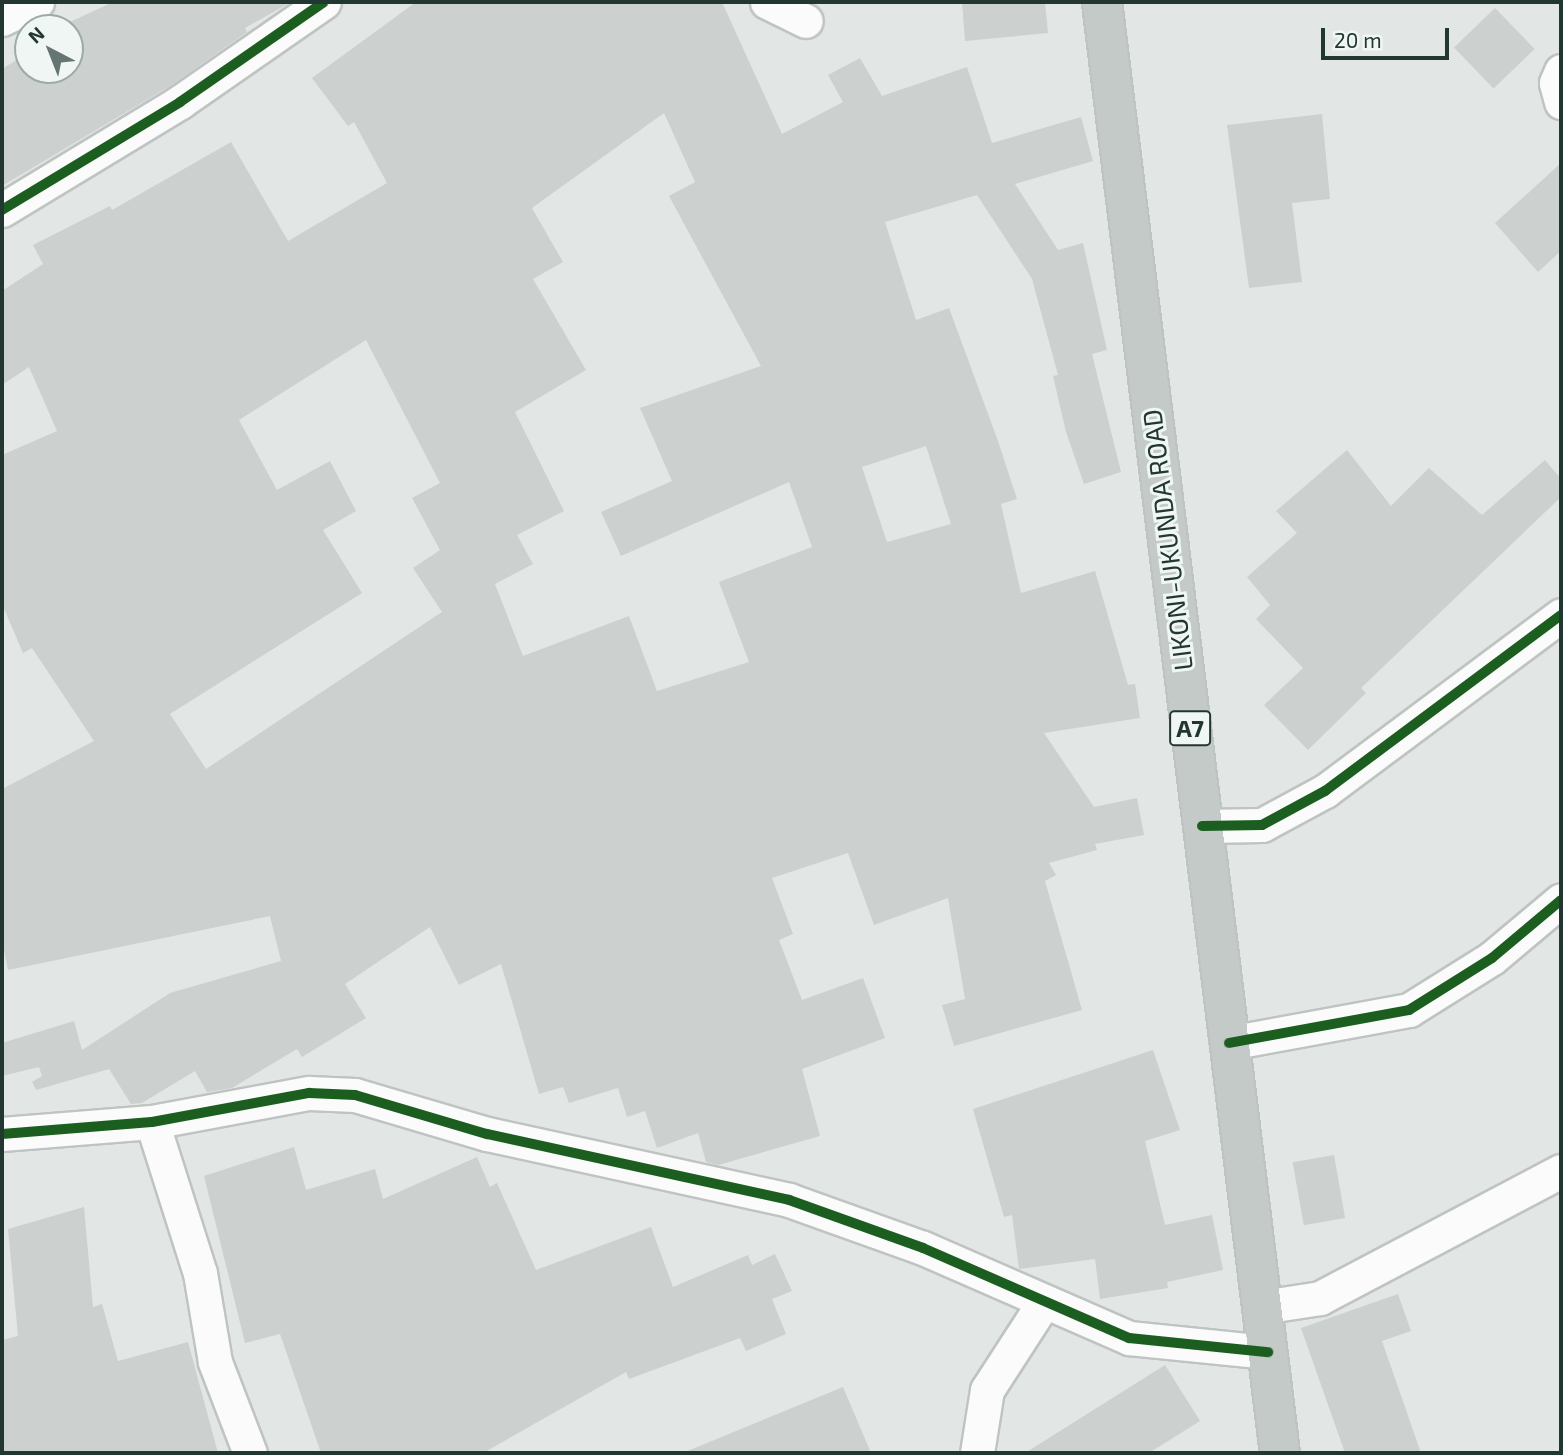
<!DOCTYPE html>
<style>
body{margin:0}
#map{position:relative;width:1563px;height:1455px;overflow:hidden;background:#e2e7e5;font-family:"Exo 2",sans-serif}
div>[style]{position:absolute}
.building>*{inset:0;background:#ccd0cf;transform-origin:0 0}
.roads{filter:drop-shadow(2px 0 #bfc4c2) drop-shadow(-2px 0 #bfc4c2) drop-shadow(0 2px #bfc4c2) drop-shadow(0 -2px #bfc4c2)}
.minor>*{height:33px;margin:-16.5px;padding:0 16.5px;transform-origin:16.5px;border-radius:16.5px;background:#fbfbfb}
.trunk>*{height:38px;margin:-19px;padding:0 19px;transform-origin:19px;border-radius:19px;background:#c4cac8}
.cycleway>*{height:10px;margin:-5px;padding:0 5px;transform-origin:5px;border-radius:5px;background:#1b5e20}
span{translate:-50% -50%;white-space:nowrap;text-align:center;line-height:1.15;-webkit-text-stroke:6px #eff6f3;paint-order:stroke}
.shield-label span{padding:2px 5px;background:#eff6f3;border:2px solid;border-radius:5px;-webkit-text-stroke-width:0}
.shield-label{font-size:24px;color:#223732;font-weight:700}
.street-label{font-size:26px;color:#223732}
.frame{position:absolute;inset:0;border:4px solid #223732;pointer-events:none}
.north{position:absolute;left:14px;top:14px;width:70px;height:70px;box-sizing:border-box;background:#eff6f3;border:2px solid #9daaa6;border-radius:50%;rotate:318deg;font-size:19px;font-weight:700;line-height:28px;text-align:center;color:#223732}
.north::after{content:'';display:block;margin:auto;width:24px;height:32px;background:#657571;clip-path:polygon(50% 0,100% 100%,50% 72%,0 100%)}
.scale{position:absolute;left:1321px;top:28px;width:128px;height:32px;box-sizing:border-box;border:4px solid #223732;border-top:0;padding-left:9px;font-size:21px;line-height:24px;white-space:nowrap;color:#223732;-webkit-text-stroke:5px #eff6f3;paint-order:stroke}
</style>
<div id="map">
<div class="building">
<i style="clip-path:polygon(113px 2px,291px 2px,245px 28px,247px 32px,170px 86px,2px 186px,2px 69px,28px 53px,28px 70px,70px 70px,70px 22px)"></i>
<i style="clip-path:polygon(evenodd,416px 2px,722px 2px,782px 134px,843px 102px,828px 75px,860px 58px,882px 96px,967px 67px,992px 143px,1081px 117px,1093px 161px,1015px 184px,1058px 250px,1083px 243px,1107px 350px,1092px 354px,1121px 472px,1084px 484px,1066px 432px,1053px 376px,1058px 375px,1032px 279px,977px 195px,885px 222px,916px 320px,949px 308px,998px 441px,1017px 499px,1001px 504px,1021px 593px,1095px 571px,1128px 685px,1135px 684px,1140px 718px,1044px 733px,1094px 807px,1137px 798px,1144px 835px,1095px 844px,1097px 850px,1049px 863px,1056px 875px,1045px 881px,1082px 1010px,954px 1046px,942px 1005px,965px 999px,948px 898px,874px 925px,848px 853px,772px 878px,793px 934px,779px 940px,802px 1000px,863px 978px,885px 1038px,802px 1069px,820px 1136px,718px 1165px,706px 1162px,698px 1133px,657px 1148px,645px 1111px,627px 1117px,618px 1088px,569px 1103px,563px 1087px,539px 1094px,501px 964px,459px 985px,430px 927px,345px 984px,366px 1018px,302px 1057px,297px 1049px,232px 1088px,207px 1092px,195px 1071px,142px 1103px,131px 1104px,109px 1069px,36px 1090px,32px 1082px,42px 1076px,39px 1067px,2px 1076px,2px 1043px,74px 1021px,82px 1050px,170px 993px,281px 961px,270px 916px,8px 970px,2px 940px,2px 789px,94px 741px,32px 648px,23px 653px,2px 604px,2px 455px,57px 431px,29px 367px,2px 385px,2px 291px,43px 264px,33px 245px,110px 206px,112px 210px,231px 142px,288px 241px,387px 183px,354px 122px,348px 126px,312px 78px,416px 2px,664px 113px,695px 182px,669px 196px,761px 366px,640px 408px,672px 481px,601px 512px,621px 556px,789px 482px,812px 547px,719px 582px,749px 662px,657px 691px,629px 616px,523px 656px,495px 584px,533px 564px,517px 535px,564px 511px,515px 412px,586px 370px,533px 279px,563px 262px,532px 208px,664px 113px,416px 2px,366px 340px,440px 483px,412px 498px,440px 550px,413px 568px,442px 612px,206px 769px,170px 714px,362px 593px,323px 530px,356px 511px,330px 461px,277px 490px,239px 420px,366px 340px,416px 2px,926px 446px,951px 524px,887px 542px,862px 467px,926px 446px)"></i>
<i style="clip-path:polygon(962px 2px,1045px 2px,1048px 33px,965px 41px)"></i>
<i style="left:1495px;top:8px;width:57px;height:57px;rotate:46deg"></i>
<i style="clip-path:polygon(1322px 114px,1330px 199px,1292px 203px,1302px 282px,1249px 288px,1227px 125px)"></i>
<i style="clip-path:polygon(1561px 163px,1561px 251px,1538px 272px,1495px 223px)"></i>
<i style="clip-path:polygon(1347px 450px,1391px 506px,1429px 468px,1482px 515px,1545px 460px,1561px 479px,1561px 497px,1361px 688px,1366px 693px,1308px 750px,1264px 705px,1303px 668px,1256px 619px,1270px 605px,1247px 577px,1297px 533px,1276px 511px)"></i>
<i style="clip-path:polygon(1153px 1050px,1180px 1130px,1145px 1141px,1165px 1225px,1212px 1215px,1223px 1270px,1167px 1282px,1168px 1288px,1100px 1299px,1095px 1259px,1019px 1269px,1012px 1215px,1004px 1217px,973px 1109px)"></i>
<i style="clip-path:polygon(294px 1147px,306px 1190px,375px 1169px,383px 1199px,477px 1157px,490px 1187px,497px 1183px,536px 1270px,651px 1227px,673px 1287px,748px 1255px,752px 1265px,775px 1254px,792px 1291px,772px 1299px,786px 1334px,746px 1351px,740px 1338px,629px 1379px,626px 1372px,483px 1453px,321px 1453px,280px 1334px,245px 1343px,204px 1176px)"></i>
<i style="left:1334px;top:1155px;width:64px;height:42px;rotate:80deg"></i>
<i style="clip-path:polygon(84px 1207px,93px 1307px,102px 1304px,118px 1361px,188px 1342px,218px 1453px,2px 1453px,2px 1340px,18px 1336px,8px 1229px)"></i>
<i style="clip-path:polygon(1398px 1294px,1411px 1331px,1382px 1341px,1421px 1453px,1345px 1453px,1301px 1328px)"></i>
<i style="clip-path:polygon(1165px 1365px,1200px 1421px,1149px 1453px,1025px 1453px)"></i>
<i style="clip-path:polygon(843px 1387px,871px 1453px,685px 1453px,685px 1452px)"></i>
</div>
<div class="roads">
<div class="minor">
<i style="left:767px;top:2px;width:43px;rotate:26deg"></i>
<i style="left:2px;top:19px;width:39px;rotate:-26deg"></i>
<i style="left:1561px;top:71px;width:13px;rotate:113deg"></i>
<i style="left:1556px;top:83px;width:20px;rotate:75deg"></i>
<i style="left:2px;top:210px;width:208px;rotate:-31.2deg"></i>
<i style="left:180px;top:102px;width:175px;rotate:-34.8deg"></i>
<i style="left:1202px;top:826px;width:60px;rotate:-1deg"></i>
<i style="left:1262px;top:825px;width:72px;rotate:-28.4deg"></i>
<i style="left:1325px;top:791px;width:294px;rotate:-36.7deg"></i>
<i style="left:1229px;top:1043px;width:183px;rotate:-10.4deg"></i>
<i style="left:1409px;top:1010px;width:98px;rotate:-32.1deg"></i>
<i style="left:1492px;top:958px;width:90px;rotate:-40deg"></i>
<i style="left:152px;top:1122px;width:158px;rotate:72.4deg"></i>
<i style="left:200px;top:1273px;width:90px;rotate:80.4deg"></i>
<i style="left:215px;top:1362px;width:97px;rotate:69deg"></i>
<i style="left:2px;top:1134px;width:150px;rotate:-4.6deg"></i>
<i style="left:152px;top:1122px;width:160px;rotate:-10.5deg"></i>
<i style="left:309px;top:1093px;width:46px;rotate:2.5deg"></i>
<i style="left:355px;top:1095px;width:138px;rotate:16.5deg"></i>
<i style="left:487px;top:1134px;width:309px;rotate:12.3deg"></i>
<i style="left:789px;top:1200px;width:142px;rotate:19.7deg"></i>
<i style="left:923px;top:1248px;width:225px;rotate:23.6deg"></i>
<i style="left:1129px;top:1338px;width:140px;rotate:5.8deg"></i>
<i style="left:1262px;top:1307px;width:59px;rotate:-8.8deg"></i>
<i style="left:1320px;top:1298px;width:272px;rotate:-27.8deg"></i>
<i style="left:977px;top:1453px;width:64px;rotate:-81deg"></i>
<i style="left:987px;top:1390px;width:105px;rotate:-57.1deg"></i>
</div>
<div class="trunk">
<i style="left:1102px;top:2px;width:1462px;rotate:83.01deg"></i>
</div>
</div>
<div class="cycleway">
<i style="left:2px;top:210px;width:208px;rotate:-31.2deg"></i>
<i style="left:180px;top:102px;width:175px;rotate:-34.8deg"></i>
<i style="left:1202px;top:826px;width:60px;rotate:-1deg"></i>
<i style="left:1262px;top:825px;width:72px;rotate:-28.4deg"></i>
<i style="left:1325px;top:791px;width:294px;rotate:-36.7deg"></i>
<i style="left:1229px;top:1043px;width:183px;rotate:-10.4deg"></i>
<i style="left:1409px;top:1010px;width:98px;rotate:-32.1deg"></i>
<i style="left:1492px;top:958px;width:90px;rotate:-40deg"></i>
<i style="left:2px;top:1134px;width:150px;rotate:-4.6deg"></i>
<i style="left:152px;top:1122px;width:160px;rotate:-10.5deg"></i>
<i style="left:309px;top:1093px;width:46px;rotate:2.5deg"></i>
<i style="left:355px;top:1095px;width:138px;rotate:16.5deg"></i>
<i style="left:487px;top:1134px;width:309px;rotate:12.3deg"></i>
<i style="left:789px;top:1200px;width:142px;rotate:19.7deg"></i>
<i style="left:923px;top:1248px;width:225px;rotate:23.6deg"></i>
<i style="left:1129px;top:1338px;width:140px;rotate:5.8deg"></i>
</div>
<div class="shield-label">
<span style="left:1190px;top:728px">A7</span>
</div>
<div class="street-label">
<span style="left:1167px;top:540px;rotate:-97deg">LIKONI-UKUNDA ROAD</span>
</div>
<div class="frame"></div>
<div class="north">N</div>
<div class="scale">20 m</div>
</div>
